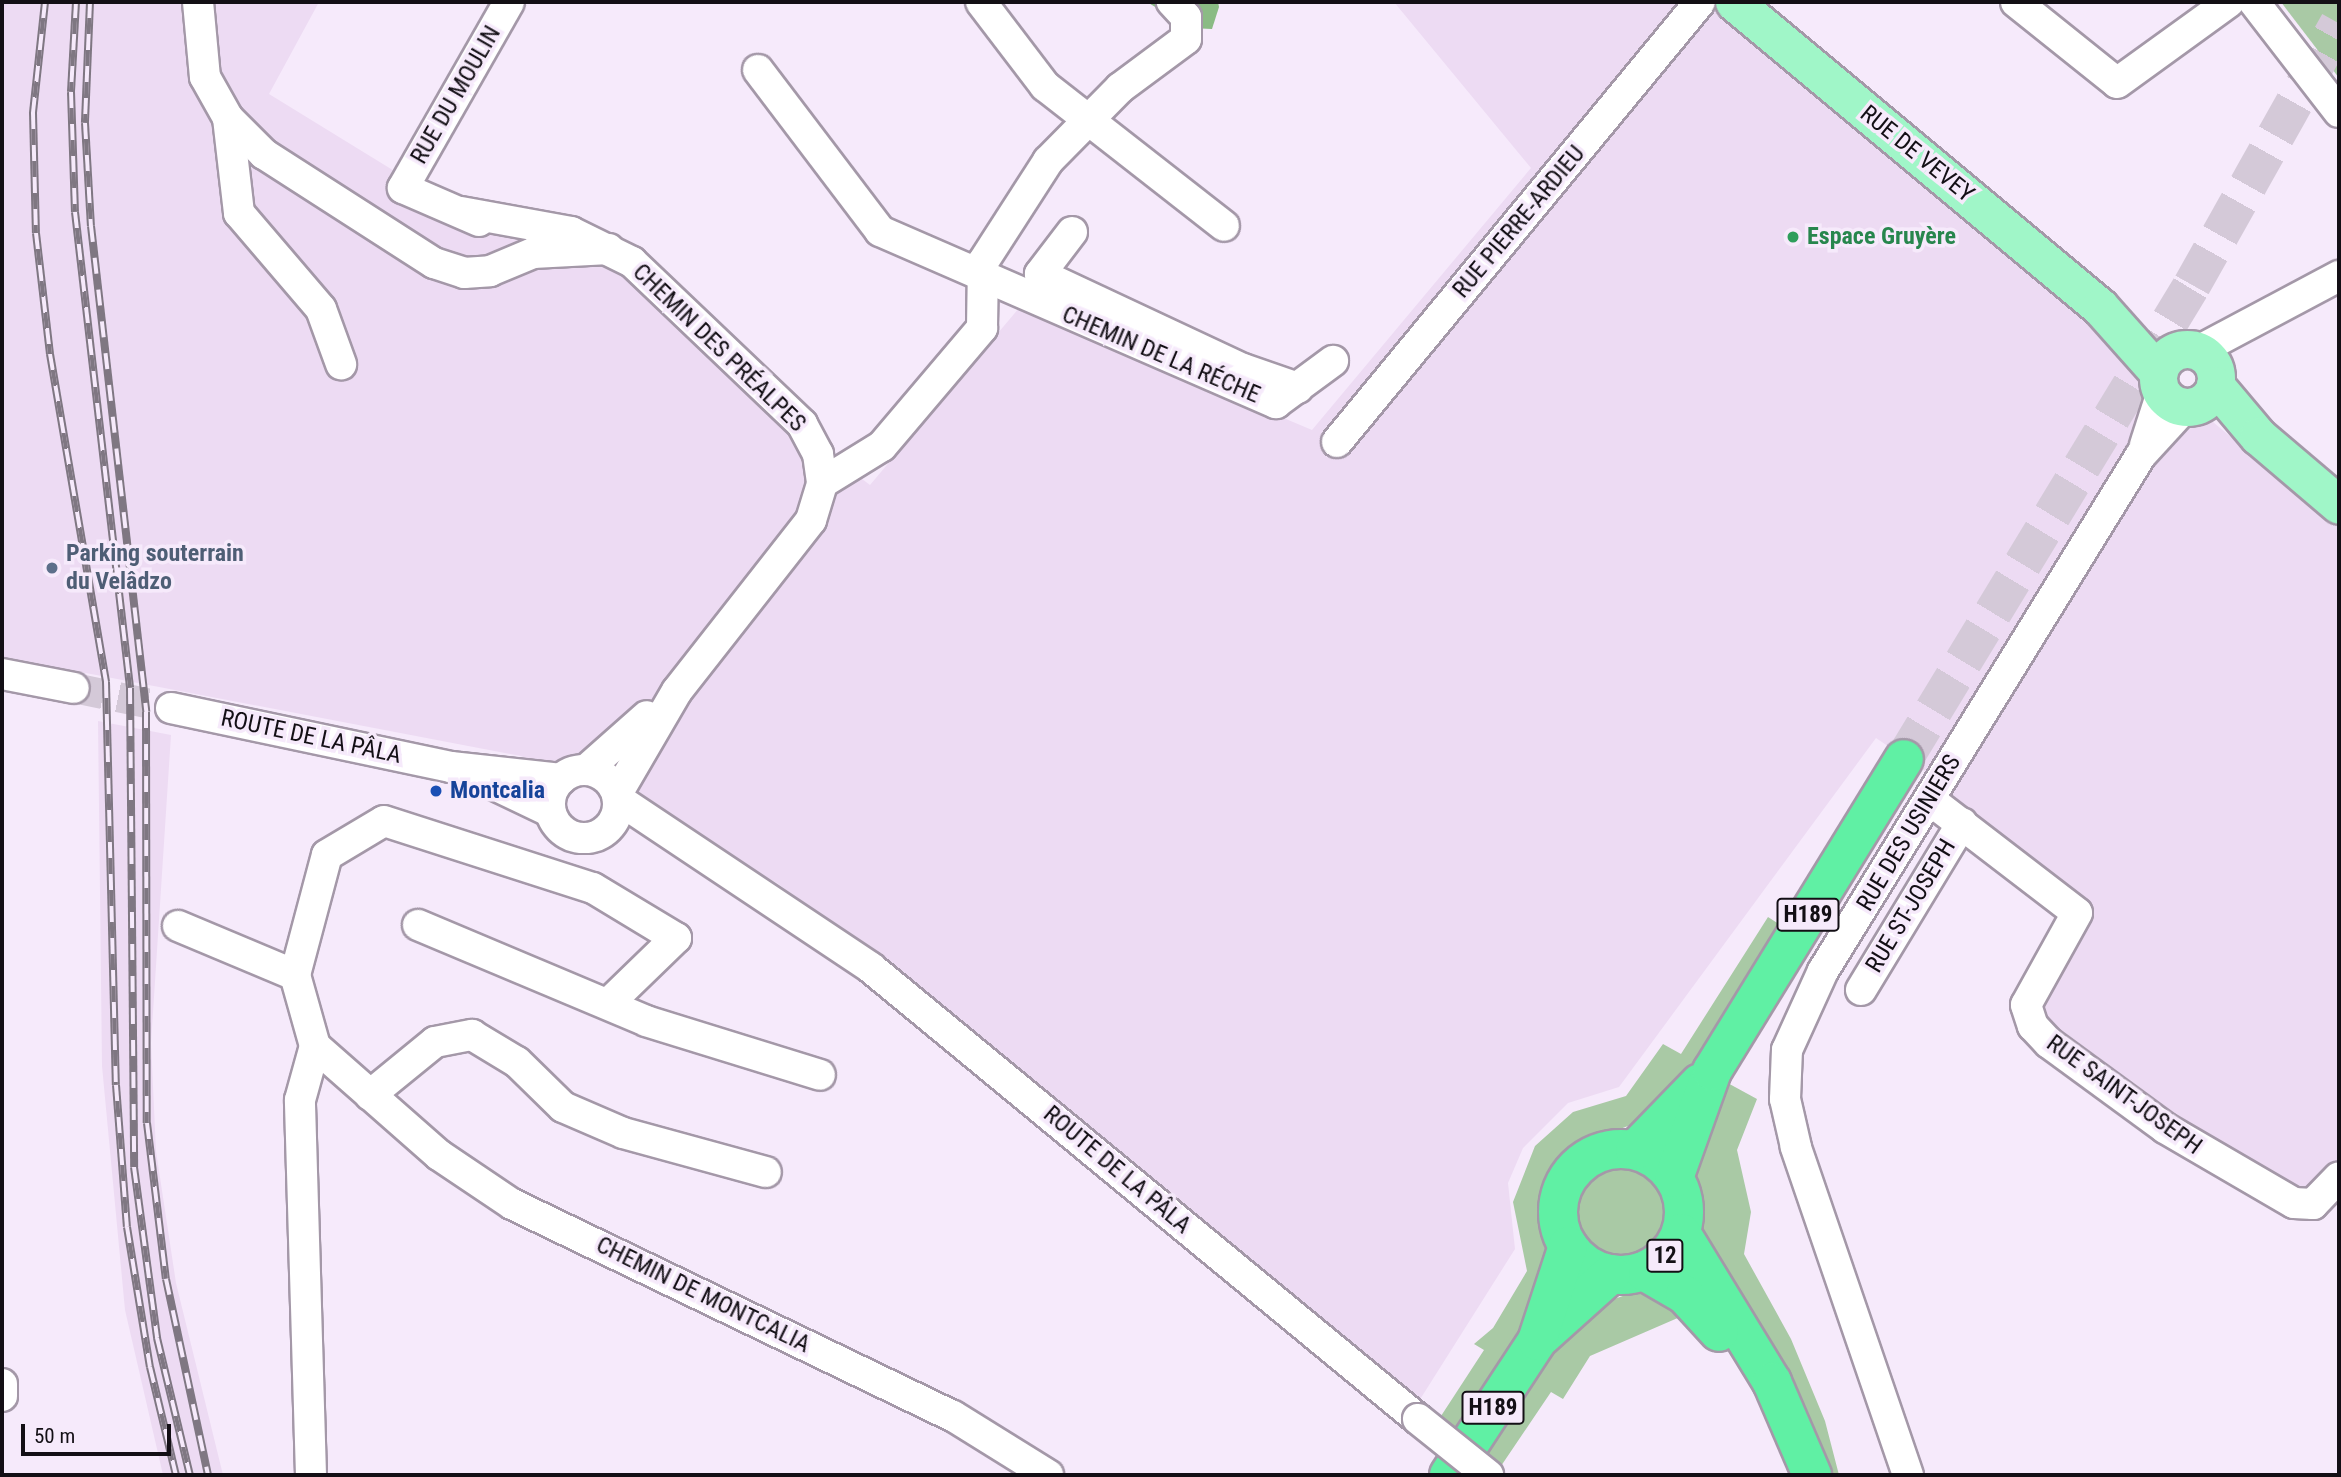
<!DOCTYPE html>
<meta charset="utf-8">
<style>
body{margin:0}
#map{position:relative;width:2341px;height:1477px;overflow:hidden;background:#f6eafb;font-family:"Roboto Condensed",sans-serif}
div>[style]{position:absolute}
.built>*{inset:0;background:#eddbf3}
.green>*{inset:0;background:#a9c9a5}
.round{border-radius:50%}
.forest>*{inset:0;background:#8abb84}
.minor-tunnel>*{height:30px;margin-top:-15px;transform-origin:0;background:repeating-linear-gradient(90deg,#d4c9d8 0 30px,transparent 0 45px)}
.highway-tunnel>*{height:38px;margin-top:-19px;transform-origin:0;background:repeating-linear-gradient(90deg,#d4c9d8 0 38px,transparent 0 57px)}
.roads{filter:drop-shadow(2px 0 #a498a8) drop-shadow(-2px 0 #a498a8) drop-shadow(0 2px #a498a8) drop-shadow(0 -2px #a498a8)}
.minor>*{height:30px;margin:-15px;padding:0 15px;transform-origin:15px;border-radius:15px;background:#fff}
.minor>.ring{margin:-15px;padding:0;box-sizing:content-box;background:none;border:30px solid #fff;border-radius:50%}
.major>*{height:37px;margin:-18.5px;padding:0 18.5px;transform-origin:18.5px;border-radius:18.5px;background:#a0f6c8}
.major>.ring{margin:-18.5px;padding:0;box-sizing:content-box;background:none;border:37px solid #a0f6c8;border-radius:50%}
.highway>*{height:38px;margin:-19px;padding:0 19px;transform-origin:19px;border-radius:19px;background:#60f0a4}
.highway>.ring{margin:-19px;padding:0;box-sizing:content-box;background:none;border:38px solid #60f0a4;border-radius:50%}
.rail>*{height:8px;margin-top:-4px;transform-origin:0;background:repeating-linear-gradient(90deg,#f6eafb 0 16px,#7f7782 0 32px);box-sizing:border-box;border-block:2px solid #7f7782}
.bridges{filter:drop-shadow(2px 0 #a498a8) drop-shadow(-2px 0 #a498a8) drop-shadow(0 2px #a498a8) drop-shadow(0 -2px #a498a8)}
.minor-bridge>*{height:30px;margin:-15px;padding:0 15px;transform-origin:15px;border-radius:15px;background:#fff}
.dots>*{width:19px;height:19px;translate:-50% -50%;box-sizing:border-box;border:4px solid #f6eafb;border-radius:50%}
span{translate:-50% -50%;white-space:nowrap;text-align:center;line-height:1.15;-webkit-text-stroke:7px #f6eafb;paint-order:stroke}
.shield-label span{padding:2px 5px;background:#f6eafb;border:2px solid;border-radius:5px;-webkit-text-stroke-width:0}
.shield-label{font-size:23px;color:#130f15;font-weight:700}
.street-label{font-size:24px;color:#130f15}
.leisure-label{font-size:24px;color:#27864d;font-weight:700}
.left{translate:0 -50%;text-align:left}
.service-label{font-size:24px;color:#4e5e75;font-weight:700}
.transit-label{font-size:24px;color:#164399;font-weight:700}
.frame{position:absolute;inset:0;border:4px solid #130f15;pointer-events:none}
.scale{position:absolute;left:21px;top:1424px;width:150px;height:32px;box-sizing:border-box;border:4px solid #130f15;border-top:0;padding-left:9px;font-size:21px;line-height:24px;white-space:nowrap;color:#130f15;-webkit-text-stroke:5px #f6eafb;paint-order:stroke}
</style>
<div id="map">
<div class="built">
<i style="clip-path:polygon(2px 2px,319px 2px,269px 94px,461px 212px,659px 284px,814px 443px,870px 485px,1020px 307px,1312px 430px,1531px 168px,1394px 2px,1709px 2px,2339px 527px,2339px 1189px,2314px 1208px,2103px 1094px,2017px 990px,2062px 914px,1909px 797px,1926px 772px,1876px 738px,1619px 1087px,1568px 1103px,1523px 1148px,1508px 1183px,1515px 1249px,1419px 1401px,885px 963px,777px 883px,663px 821px,521px 756px,2px 657px)"></i>
<i style="clip-path:polygon(98px 721px,171px 735px,151px 1043px,156px 1151px,176px 1283px,223px 1475px,163px 1475px,125px 1310px,102px 1066px)"></i>
</div>
<div class="green">
<i style="clip-path:polygon(2281px 2px,2339px 2px,2339px 78px,2287px 10px)"></i>
<i style="clip-path:polygon(1768px 917px,1782px 926px,1672px 1095px,1644px 1120px,1580px 1144px,1554px 1167px,1541px 1194px,1548px 1266px,1531px 1317px,1459px 1430px,1441px 1416px,1484px 1350px,1474px 1344px,1493px 1328px,1527px 1271px,1513px 1202px,1535px 1146px,1573px 1112px,1626px 1096px,1663px 1044px,1681px 1054px)"></i>
<i style="clip-path:polygon(1724px 1081px,1757px 1099px,1737px 1150px,1751px 1212px,1744px 1254px,1791px 1339px,1825px 1421px,1839px 1475px,1823px 1475px,1701px 1236px,1694px 1170px)"></i>
<i class="round" style="left:1571px;top:1163px;width:98px;height:98px"></i>
<i style="clip-path:polygon(1640px 1290px,1664px 1294px,1680px 1317px,1590px 1356px,1563px 1399px,1551px 1392px,1501px 1466px,1485px 1452px,1566px 1333px,1597px 1305px)"></i>
</div>
<div class="forest">
<i style="clip-path:polygon(1147px 2px,1218px 2px,1219px 7px,1212px 29px,1190px 28px)"></i>
</div>
<div class="minor-tunnel">
<i style="left:74px;top:688px;width:99px;rotate:11.7deg"></i>
</div>
<div class="highway-tunnel">
<i style="left:1904px;top:759px;width:555px;rotate:-58.72deg"></i>
<i style="left:2192px;top:285px;width:300px;rotate:-60.7deg"></i>
</div>
<div class="roads">
<div class="minor">
<i style="left:198px;top:2px;width:75px;rotate:84.7deg"></i>
<i style="left:205px;top:77px;width:47px;rotate:60.7deg"></i>
<i style="left:228px;top:118px;width:51px;rotate:45deg"></i>
<i style="left:264px;top:154px;width:202px;rotate:32.7deg"></i>
<i style="left:434px;top:263px;width:32px;rotate:18deg"></i>
<i style="left:464px;top:273px;width:26px;rotate:-4deg"></i>
<i style="left:490px;top:271px;width:47px;rotate:-22.7deg"></i>
<i style="left:533px;top:253px;width:76px;rotate:-3deg"></i>
<i style="left:981px;top:2px;width:106px;rotate:52.7deg"></i>
<i style="left:1045px;top:86px;width:227px;rotate:38deg"></i>
<i style="left:2016px;top:2px;width:129px;rotate:38.7deg"></i>
<i style="left:2117px;top:83px;width:138px;rotate:-35.9deg"></i>
<i style="left:2254px;top:2px;width:139px;rotate:52.3deg"></i>
<i style="left:758px;top:70px;width:202px;rotate:52.8deg"></i>
<i style="left:880px;top:231px;width:432px;rotate:23.5deg"></i>
<i style="left:1276px;top:403px;width:71px;rotate:-36.4deg"></i>
<i style="left:228px;top:118px;width:96px;rotate:83.4deg"></i>
<i style="left:239px;top:213px;width:126px;rotate:49.5deg"></i>
<i style="left:321px;top:309px;width:59px;rotate:70deg"></i>
<i style="left:461px;top:212px;width:112px;rotate:10.3deg"></i>
<i style="left:571px;top:232px;width:68px;rotate:26.2deg"></i>
<i style="left:632px;top:262px;width:235px;rotate:43.6deg"></i>
<i style="left:802px;top:424px;width:34px;rotate:62deg"></i>
<i style="left:818px;top:454px;width:29px;rotate:82deg"></i>
<i style="left:479px;top:221px;width:83px;rotate:-156.5deg"></i>
<i style="left:403px;top:188px;width:214px;rotate:-60.3deg"></i>
<i style="left:1072px;top:232px;width:53px;rotate:127.3deg"></i>
<i style="left:1040px;top:274px;width:224px;rotate:25.1deg"></i>
<i style="left:1243px;top:369px;width:58px;rotate:19.1deg"></i>
<i style="left:2198px;top:351px;width:160px;rotate:-28deg"></i>
<i style="left:1337px;top:442px;width:570px;rotate:-50.48deg"></i>
<i style="left:2145px;top:445px;width:56px;rotate:-72.2deg"></i>
<i style="left:2px;top:674px;width:73px;rotate:11deg"></i>
<i style="left:171px;top:708px;width:286px;rotate:11.9deg"></i>
<i style="left:451px;top:767px;width:111px;rotate:6.2deg"></i>
<i class="ring" style="left:550px;top:770px;width:38px;height:38px"></i>
<i style="left:586px;top:770px;width:81px;rotate:-41.5deg"></i>
<i style="left:482px;top:779px;width:76px;rotate:25.6deg"></i>
<i style="left:617px;top:794px;width:119px;rotate:-59.8deg"></i>
<i style="left:677px;top:691px;width:217px;rotate:-51.9deg"></i>
<i style="left:811px;top:520px;width:39px;rotate:-73deg"></i>
<i style="left:822px;top:483px;width:70px;rotate:-31.7deg"></i>
<i style="left:882px;top:446px;width:155px;rotate:-49.7deg"></i>
<i style="left:982px;top:328px;width:66px;rotate:-89.1deg"></i>
<i style="left:983px;top:262px;width:120px;rotate:-57.2deg"></i>
<i style="left:1048px;top:161px;width:103px;rotate:-45.4deg"></i>
<i style="left:1120px;top:88px;width:82px;rotate:-36.6deg"></i>
<i style="left:1186px;top:39px;width:22px;rotate:-90deg"></i>
<i style="left:1186px;top:17px;width:21px;rotate:-133deg"></i>
<i style="left:618px;top:799px;width:304px;rotate:33.7deg"></i>
<i style="left:871px;top:968px;width:709px;rotate:39.51deg"></i>
<i style="left:1930px;top:800px;width:185px;rotate:37.5deg"></i>
<i style="left:2077px;top:913px;width:105px;rotate:119deg"></i>
<i style="left:2026px;top:1005px;width:22px;rotate:72deg"></i>
<i style="left:2033px;top:1026px;width:23px;rotate:47deg"></i>
<i style="left:2049px;top:1043px;width:144px;rotate:36.2deg"></i>
<i style="left:2165px;top:1128px;width:149px;rotate:30.2deg"></i>
<i style="left:2294px;top:1203px;width:19px;rotate:3deg"></i>
<i style="left:2313px;top:1204px;width:37px;rotate:-46deg"></i>
<i style="left:418px;top:925px;width:247px;rotate:22.8deg"></i>
<i style="left:646px;top:1021px;width:182px;rotate:17.2deg"></i>
<i style="left:178px;top:926px;width:127px;rotate:22.7deg"></i>
<i style="left:1861px;top:990px;width:195px;rotate:-58.8deg"></i>
<i style="left:315px;top:1046px;width:165px;rotate:41.3deg"></i>
<i style="left:439px;top:1155px;width:88px;rotate:33.9deg"></i>
<i style="left:512px;top:1204px;width:489px;rotate:25.7deg"></i>
<i style="left:953px;top:1416px;width:112px;rotate:31.8deg"></i>
<i style="left:370px;top:1095px;width:84px;rotate:-39.2deg"></i>
<i style="left:435px;top:1042px;width:38px;rotate:-11deg"></i>
<i style="left:472px;top:1035px;width:52px;rotate:31deg"></i>
<i style="left:517px;top:1062px;width:64px;rotate:44.4deg"></i>
<i style="left:563px;top:1107px;width:65px;rotate:23.4deg"></i>
<i style="left:623px;top:1133px;width:148px;rotate:15.3deg"></i>
<i style="left:2px;top:1384px;width:12px;rotate:90deg"></i>
<i style="left:311px;top:1475px;width:375px;rotate:-91.7deg"></i>
<i style="left:300px;top:1100px;width:56px;rotate:-74.5deg"></i>
<i style="left:315px;top:1046px;width:74px;rotate:-105.7deg"></i>
<i style="left:295px;top:975px;width:124px;rotate:-75.1deg"></i>
<i style="left:327px;top:855px;width:66px;rotate:-30.8deg"></i>
<i style="left:384px;top:821px;width:219px;rotate:17.8deg"></i>
<i style="left:593px;top:888px;width:97px;rotate:31.1deg"></i>
<i style="left:676px;top:938px;width:93px;rotate:135.9deg"></i>
<i style="left:1908px;top:1475px;width:347px;rotate:-108.9deg"></i>
<i style="left:1796px;top:1147px;width:49px;rotate:-102.9deg"></i>
<i style="left:1785px;top:1099px;width:49px;rotate:-87.7deg"></i>
<i style="left:1787px;top:1050px;width:87px;rotate:-65.5deg"></i>
<i style="left:1823px;top:971px;width:606px;rotate:-58.36deg"></i>
<i style="left:2141px;top:455px;width:67px;rotate:-47.4deg"></i>
</div>
<div class="major">
<i style="left:1734px;top:2px;width:476px;rotate:39.8deg"></i>
<i style="left:2100px;top:307px;width:87px;rotate:48.3deg"></i>
<i class="ring" style="left:2158px;top:349px;width:21px;height:21px"></i>
<i style="left:2215px;top:385px;width:67px;rotate:49.9deg"></i>
<i style="left:2258px;top:436px;width:106px;rotate:40.4deg"></i>
</div>
<div class="highway">
<i class="ring" style="left:1558px;top:1149px;width:88px;height:88px"></i>
<i style="left:1635px;top:1150px;width:93px;rotate:-45.9deg"></i>
<i style="left:1674px;top:1178px;width:114px;rotate:-70.4deg"></i>
<i style="left:1712px;top:1071px;width:366px;rotate:-58.4deg"></i>
<i style="left:1681px;top:1233px;width:175px;rotate:58.6deg"></i>
<i style="left:1772px;top:1382px;width:101px;rotate:66.7deg"></i>
<i style="left:1644px;top:1271px;width:48px;rotate:30.3deg"></i>
<i style="left:1685px;top:1295px;width:50px;rotate:47.4deg"></i>
<i style="left:1541px;top:1337px;width:94px;rotate:-42deg"></i>
<i style="left:1449px;top:1475px;width:160px;rotate:-56.7deg"></i>
<i style="left:1537px;top:1341px;width:100px;rotate:-71.9deg"></i>
</div>
</div>
<div class="rail">
<i style="left:45px;top:2px;width:112px;rotate:96.2deg"></i>
<i style="left:33px;top:113px;width:120px;rotate:88.6deg"></i>
<i style="left:36px;top:233px;width:122px;rotate:83.4deg"></i>
<i style="left:50px;top:354px;width:333px;rotate:80.3deg"></i>
<i style="left:106px;top:682px;width:403px;rotate:88.6deg"></i>
<i style="left:116px;top:1085px;width:142px;rotate:85.6deg"></i>
<i style="left:127px;top:1227px;width:142px;rotate:80.7deg"></i>
<i style="left:150px;top:1367px;width:111px;rotate:76.5deg"></i>
<i style="left:76px;top:2px;width:90px;rotate:93.2deg"></i>
<i style="left:71px;top:92px;width:120px;rotate:88.1deg"></i>
<i style="left:75px;top:212px;width:479px;rotate:83.4deg"></i>
<i style="left:130px;top:688px;width:479px;rotate:89.5deg"></i>
<i style="left:134px;top:1167px;width:173px;rotate:82.3deg"></i>
<i style="left:157px;top:1338px;width:141px;rotate:76.5deg"></i>
<i style="left:90px;top:2px;width:121px;rotate:92.4deg"></i>
<i style="left:85px;top:123px;width:103px;rotate:86.7deg"></i>
<i style="left:91px;top:226px;width:489px;rotate:83.5deg"></i>
<i style="left:146px;top:712px;width:411px;rotate:89.9deg"></i>
<i style="left:147px;top:1123px;width:157px;rotate:83.1deg"></i>
<i style="left:166px;top:1279px;width:200px;rotate:77.9deg"></i>
</div>
<div class="bridges">
<div class="minor-bridge">
<i style="left:1418px;top:1419px;width:90px;rotate:38.7deg"></i>
</div>
</div>
<div class="dots">
<i style="left:1793px;top:237px;background:#2e9e5b"></i>
<i style="left:52px;top:568px;background:#5c6f8a"></i>
<i style="left:436px;top:791px;background:#1a4fb4"></i>
</div>
<div class="shield-label">
<span style="left:1808px;top:915px">H189</span>
<span style="left:1665px;top:1256px">12</span>
<span style="left:1493px;top:1408px">H189</span>
</div>
<div class="street-label">
<span style="left:456px;top:95px;rotate:-60deg">RUE DU MOULIN</span>
<span style="left:1917px;top:154px;rotate:39deg">RUE DE VEVEY</span>
<span style="left:1519px;top:222px;rotate:-50deg">RUE PIERRE-ARDIEU</span>
<span style="left:719px;top:348px;rotate:44deg">CHEMIN DES PRÉALPES</span>
<span style="left:1161px;top:355px;rotate:23deg">CHEMIN DE LA RÉCHE</span>
<span style="left:311px;top:737px;rotate:12deg">ROUTE DE LA PÂLA</span>
<span style="left:1909px;top:833px;rotate:-59deg">RUE DES USINIERS</span>
<span style="left:1911px;top:906px;rotate:-59deg">RUE ST-JOSEPH</span>
<span style="left:2124px;top:1095px;rotate:36deg">RUE SAINT-JOSEPH</span>
<span style="left:1117px;top:1170px;rotate:40deg">ROUTE DE LA PÂLA</span>
<span style="left:703px;top:1295px;rotate:26deg">CHEMIN DE MONTCALIA</span>
</div>
<div class="leisure-label">
<span class="left" style="left:1807px;top:237px">Espace Gruyère</span>
</div>
<div class="service-label">
<span class="left" style="left:66px;top:568px">Parking souterrain<br>du Velâdzo</span>
</div>
<div class="transit-label">
<span class="left" style="left:450px;top:791px">Montcalia</span>
</div>
<div class="frame"></div>
<div class="scale">50 m</div>
</div>
